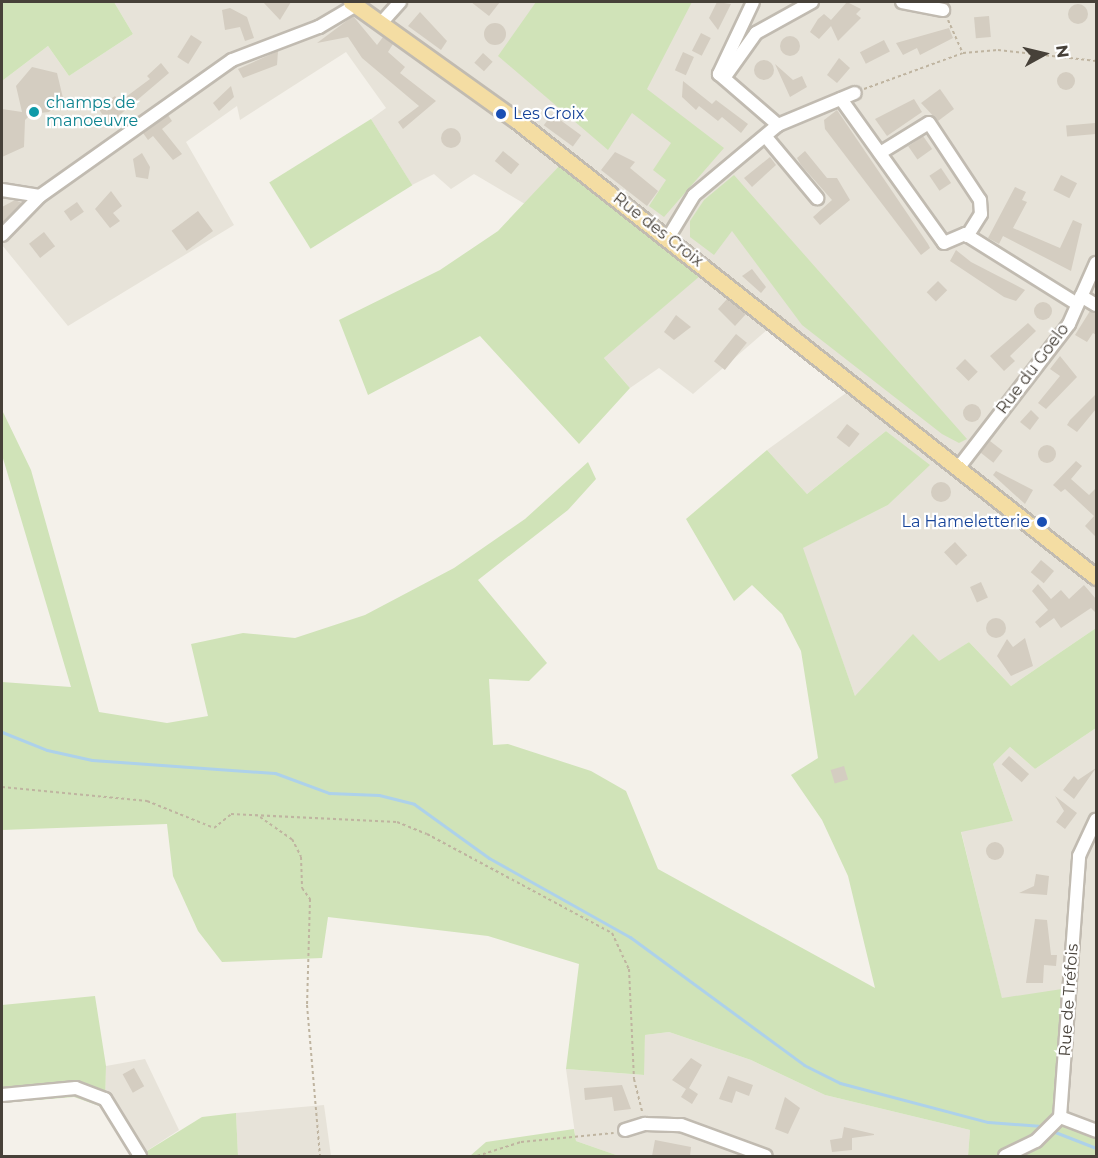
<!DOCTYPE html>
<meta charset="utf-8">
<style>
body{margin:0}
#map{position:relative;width:1098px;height:1158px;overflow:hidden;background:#f4f1ea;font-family:Montserrat,sans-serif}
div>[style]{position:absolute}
.residential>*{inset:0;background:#e7e3d9}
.green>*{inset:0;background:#d0e3b8;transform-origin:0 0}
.stream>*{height:3px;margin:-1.5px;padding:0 1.5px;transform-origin:1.5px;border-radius:1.5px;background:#add1ea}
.building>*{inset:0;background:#d4cdc1;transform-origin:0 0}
.round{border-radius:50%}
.path>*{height:2px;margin-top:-1px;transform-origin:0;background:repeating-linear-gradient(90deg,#bfb4a0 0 3px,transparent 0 6px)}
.roads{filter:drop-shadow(2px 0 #c1bbb1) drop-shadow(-2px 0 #c1bbb1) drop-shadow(0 2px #c1bbb1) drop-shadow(0 -2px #c1bbb1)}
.minor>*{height:12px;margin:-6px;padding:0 6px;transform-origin:6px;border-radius:6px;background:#fff}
.major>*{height:15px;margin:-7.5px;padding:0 7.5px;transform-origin:7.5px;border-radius:7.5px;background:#f4dda3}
.dots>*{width:16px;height:16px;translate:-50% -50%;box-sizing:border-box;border:3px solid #fff;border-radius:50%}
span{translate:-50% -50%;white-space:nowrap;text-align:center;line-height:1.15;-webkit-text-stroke:4.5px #fff;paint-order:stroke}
.culture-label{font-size:16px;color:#0d838f}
.left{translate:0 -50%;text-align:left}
.transit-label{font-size:16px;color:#164399}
.right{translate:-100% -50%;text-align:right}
.street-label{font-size:16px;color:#474139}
.frame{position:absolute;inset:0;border:3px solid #474139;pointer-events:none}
.north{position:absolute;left:1014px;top:24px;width:60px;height:60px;-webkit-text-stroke:4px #fff;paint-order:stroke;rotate:82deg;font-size:16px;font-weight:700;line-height:24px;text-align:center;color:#474139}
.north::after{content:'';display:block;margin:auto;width:21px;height:27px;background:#474139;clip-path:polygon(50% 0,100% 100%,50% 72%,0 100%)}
</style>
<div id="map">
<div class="residential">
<i style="clip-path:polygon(114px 2px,1096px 2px,1096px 628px,1011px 686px,969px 642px,939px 662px,855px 696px,802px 548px,888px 505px,929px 465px,886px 431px,807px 494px,767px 450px,846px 393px,768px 329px,693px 394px,659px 368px,630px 388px,604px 358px,699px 276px,561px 164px,525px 204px,474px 174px,451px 189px,434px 174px,412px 185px,371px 119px,386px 108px,346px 52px,240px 120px,237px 106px,186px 142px,234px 225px,68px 326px,2px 245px,2px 81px,48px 46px,69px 76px,133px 34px)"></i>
<i style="clip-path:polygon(1096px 728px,1096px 1135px,1055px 1114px,1056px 1089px,1002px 999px,961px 831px,1013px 821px,993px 764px,1010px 747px,1035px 769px)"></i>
<i style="clip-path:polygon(669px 1032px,751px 1060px,825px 1095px,970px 1130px,968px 1156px,619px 1156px,576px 1141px,566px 1069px,643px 1075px,645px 1035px)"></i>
<i style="clip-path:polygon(145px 1059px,179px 1130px,139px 1156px,105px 1108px,106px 1066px)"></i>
<i style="clip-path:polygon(324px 1105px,331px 1156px,238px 1156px,236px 1113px)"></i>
</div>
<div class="green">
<i style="clip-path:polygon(2px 2px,114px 2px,133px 34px,69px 76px,48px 46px,2px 81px)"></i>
<i style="clip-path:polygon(536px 2px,692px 2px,647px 89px,724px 148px,664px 217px,649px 206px,666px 180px,653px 170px,671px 143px,632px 113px,608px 150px,498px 56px)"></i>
<i style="left:371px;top:119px;width:78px;height:120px;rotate:58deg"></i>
<i style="clip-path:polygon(561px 164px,700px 276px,604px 358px,630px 388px,579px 444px,480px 336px,368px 395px,339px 320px,440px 270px,498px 231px)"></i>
<i style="clip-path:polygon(734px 175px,967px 439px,959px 443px,942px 434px,802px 325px,732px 231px,714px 255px,690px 237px,690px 221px,704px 200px)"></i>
<i style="clip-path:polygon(2px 410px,31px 470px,99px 712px,167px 723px,208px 716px,191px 644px,243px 633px,295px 638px,365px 615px,454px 568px,525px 519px,588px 462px,596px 479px,568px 510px,478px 580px,547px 663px,529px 681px,489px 679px,493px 745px,508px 744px,591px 771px,626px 791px,658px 869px,875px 988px,848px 876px,822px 820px,791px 775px,818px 758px,801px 651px,782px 614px,752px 585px,734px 601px,686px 519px,767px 450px,807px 494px,886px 431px,930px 465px,888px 505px,803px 548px,855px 696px,913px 634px,939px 661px,969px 642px,1011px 686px,1096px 628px,1096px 728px,1035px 769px,1010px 747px,993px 764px,1013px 821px,961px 832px,1002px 998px,1062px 989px,1055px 1114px,1096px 1135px,1096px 1156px,968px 1156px,970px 1130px,825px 1095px,751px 1060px,669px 1032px,645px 1035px,644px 1075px,566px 1069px,579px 964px,488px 936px,328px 917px,322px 958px,222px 962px,198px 931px,173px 876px,167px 824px,2px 830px,2px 682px,71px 687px,2px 455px)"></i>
<i style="clip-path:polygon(95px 996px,106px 1066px,105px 1108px,74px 1097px,2px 1103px,2px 1005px)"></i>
<i style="clip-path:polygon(236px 1113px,238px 1156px,139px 1156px,202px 1117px)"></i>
<i style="clip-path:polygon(574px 1129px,576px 1141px,619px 1156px,470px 1156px,486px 1142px)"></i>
</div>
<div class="stream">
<i style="left:2px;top:732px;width:48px;rotate:21.8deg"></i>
<i style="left:47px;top:750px;width:46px;rotate:12.5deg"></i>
<i style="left:92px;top:760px;width:183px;rotate:4.1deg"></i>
<i style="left:275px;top:773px;width:58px;rotate:20.3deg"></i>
<i style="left:329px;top:793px;width:50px;rotate:2.3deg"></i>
<i style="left:379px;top:795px;width:36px;rotate:14deg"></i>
<i style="left:414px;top:804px;width:92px;rotate:35.8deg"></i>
<i style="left:489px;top:858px;width:162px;rotate:29.3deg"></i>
<i style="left:630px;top:937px;width:216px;rotate:36.3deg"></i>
<i style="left:804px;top:1065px;width:40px;rotate:26.6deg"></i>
<i style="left:840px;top:1083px;width:153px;rotate:14.8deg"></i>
<i style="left:988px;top:1122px;width:54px;rotate:4.2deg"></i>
<i style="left:1055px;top:1132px;width:44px;rotate:21.3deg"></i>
</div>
<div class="building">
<i style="clip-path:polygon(263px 2px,291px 2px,280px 20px)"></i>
<i style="clip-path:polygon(471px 2px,500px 2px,489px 16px)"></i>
<i style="clip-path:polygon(717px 2px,731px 4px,718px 30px,709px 18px)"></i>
<i style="clip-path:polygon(847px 2px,861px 9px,856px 14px,861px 18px,838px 41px,831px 26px,819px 39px,810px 32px,818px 19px,824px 14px,831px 20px)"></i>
<i class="round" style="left:1068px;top:4px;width:20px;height:20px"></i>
<i style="clip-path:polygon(230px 8px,247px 17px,254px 38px,245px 41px,240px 27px,225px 30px,222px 10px)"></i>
<i style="clip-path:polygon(420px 12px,447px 41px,441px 50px,408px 26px)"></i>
<i style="clip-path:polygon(353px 16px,377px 45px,383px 37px,393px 44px,388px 52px,405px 67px,400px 73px,436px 101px,403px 129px,398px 122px,419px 106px,362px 58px,348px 37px,317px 43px)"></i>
<i style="left:989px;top:16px;width:21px;height:15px;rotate:85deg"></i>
<i class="round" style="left:484px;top:23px;width:22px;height:22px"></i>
<i style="clip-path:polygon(949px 28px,953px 38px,920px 55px,917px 48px,903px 55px,896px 43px)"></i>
<i style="left:701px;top:33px;width:11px;height:20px;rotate:27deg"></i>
<i style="left:191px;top:35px;width:13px;height:26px;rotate:32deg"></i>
<i class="round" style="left:780px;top:36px;width:20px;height:20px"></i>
<i style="left:884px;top:40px;width:13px;height:27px;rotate:63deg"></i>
<i style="clip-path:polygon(278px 51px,277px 65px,243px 78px,238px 69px)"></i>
<i style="left:683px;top:52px;width:12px;height:20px;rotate:24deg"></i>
<i style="left:483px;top:53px;width:13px;height:13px;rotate:42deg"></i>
<i style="clip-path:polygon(839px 58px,850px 68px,837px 83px,827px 75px)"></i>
<i class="round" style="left:754px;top:60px;width:20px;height:20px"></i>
<i style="clip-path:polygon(161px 63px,169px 73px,109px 124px,98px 108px,115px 96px,119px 102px,150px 79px,147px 76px)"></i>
<i style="clip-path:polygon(775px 64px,793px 80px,802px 76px,807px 87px,790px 97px)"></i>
<i style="clip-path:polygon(32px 67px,57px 73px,63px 98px,49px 112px,31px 114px,25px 120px,24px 147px,2px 157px,2px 109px,22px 112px,16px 86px)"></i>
<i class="round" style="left:1057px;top:72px;width:18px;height:18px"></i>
<i style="clip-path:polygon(683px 81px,712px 104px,716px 100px,748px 124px,741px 133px,722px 117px,718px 121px,699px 106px,696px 110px,682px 97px)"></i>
<i style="clip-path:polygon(231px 86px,234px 97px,219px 111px,213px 103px)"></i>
<i style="clip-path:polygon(940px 89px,954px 109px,938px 121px,921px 103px)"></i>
<i style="clip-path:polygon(914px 99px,922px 112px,887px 136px,875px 119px)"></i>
<i style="clip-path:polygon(837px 110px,928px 244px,930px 248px,921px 255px,825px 129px,824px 120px)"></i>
<i style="left:552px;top:114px;width:36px;height:14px;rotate:36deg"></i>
<i style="clip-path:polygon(168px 115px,172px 121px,162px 129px,182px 154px,173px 160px,153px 136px,148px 140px,143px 133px)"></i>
<i style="left:1095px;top:123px;width:11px;height:29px;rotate:85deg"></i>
<i class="round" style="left:441px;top:128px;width:20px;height:20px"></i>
<i style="left:923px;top:136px;width:16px;height:18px;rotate:55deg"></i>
<i style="left:503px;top:151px;width:21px;height:13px;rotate:39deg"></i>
<i style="clip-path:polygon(805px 151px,827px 178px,837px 178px,850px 200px,820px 225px,813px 217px,832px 200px,801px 165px,797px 158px)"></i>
<i style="clip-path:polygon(615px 152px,635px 162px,630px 168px,658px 191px,647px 206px,601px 170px)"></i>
<i style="clip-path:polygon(142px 153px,150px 167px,148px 179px,136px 177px,133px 159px)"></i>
<i style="clip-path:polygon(770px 157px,776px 165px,752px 187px,744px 178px)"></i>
<i style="left:941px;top:168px;width:18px;height:14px;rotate:56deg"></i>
<i style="left:1061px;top:175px;width:18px;height:17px;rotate:27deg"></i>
<i style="clip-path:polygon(1015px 187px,1026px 192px,1022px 200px,1027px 202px,1013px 228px,1060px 248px,1073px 220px,1082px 224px,1071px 271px,1003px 236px,999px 244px,988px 238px)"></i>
<i style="clip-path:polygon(111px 191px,122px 206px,113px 213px,120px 221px,110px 228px,95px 209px)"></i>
<i style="clip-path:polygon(15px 200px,22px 203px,2px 224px,2px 207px)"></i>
<i style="left:77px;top:202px;width:12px;height:16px;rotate:55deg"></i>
<i style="left:198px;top:211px;width:25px;height:33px;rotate:53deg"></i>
<i style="left:44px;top:232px;width:18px;height:19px;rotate:52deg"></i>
<i style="clip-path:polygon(956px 250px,971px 262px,1025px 290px,1016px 301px,1004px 297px,950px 261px)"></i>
<i style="clip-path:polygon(752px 269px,766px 287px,761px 293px,742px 276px)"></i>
<i style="left:938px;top:281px;width:13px;height:16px;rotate:45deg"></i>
<i style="clip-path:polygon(727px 299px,746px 314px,735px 326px,718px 309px)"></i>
<i class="round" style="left:1034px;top:302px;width:18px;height:18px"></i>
<i style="clip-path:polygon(1090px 311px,1096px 313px,1096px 335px,1093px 333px,1087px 342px,1075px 335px)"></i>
<i style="clip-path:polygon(676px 315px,691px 327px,674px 340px,664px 332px)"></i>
<i style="clip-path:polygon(1028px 323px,1036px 331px,1010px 356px,1015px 361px,1004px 371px,990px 356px)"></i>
<i style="left:736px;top:334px;width:14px;height:35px;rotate:39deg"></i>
<i style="clip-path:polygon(1060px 356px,1077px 377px,1046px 409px,1038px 403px,1060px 376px,1050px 369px)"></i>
<i style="left:965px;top:359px;width:18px;height:13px;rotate:45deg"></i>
<i style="clip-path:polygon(1096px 394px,1096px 409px,1077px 432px,1067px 425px,1070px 420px)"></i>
<i class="round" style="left:963px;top:404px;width:18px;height:18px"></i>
<i style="clip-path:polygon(1031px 410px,1039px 418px,1030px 430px,1020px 422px)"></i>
<i style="left:847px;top:424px;width:16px;height:17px;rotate:38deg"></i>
<i style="left:990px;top:441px;width:16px;height:15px;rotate:38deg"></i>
<i class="round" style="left:1038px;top:445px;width:18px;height:18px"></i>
<i style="clip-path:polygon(1076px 461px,1082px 466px,1071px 479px,1089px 495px,1096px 488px,1096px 537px,1085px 526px,1094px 516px,1065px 489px,1061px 492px,1053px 485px)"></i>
<i style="clip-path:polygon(996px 471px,1033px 490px,1025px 504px,993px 475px)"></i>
<i class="round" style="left:931px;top:482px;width:20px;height:20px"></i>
<i style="left:955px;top:542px;width:18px;height:15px;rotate:47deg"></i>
<i style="left:1041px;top:560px;width:17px;height:16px;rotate:40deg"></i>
<i style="left:981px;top:582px;width:17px;height:12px;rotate:66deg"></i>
<i style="clip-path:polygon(1038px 584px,1051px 599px,1061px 590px,1069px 599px,1084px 585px,1096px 599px,1096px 613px,1091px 608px,1061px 628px,1054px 618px,1040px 628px,1035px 622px,1048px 610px,1032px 591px)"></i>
<i class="round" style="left:986px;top:618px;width:20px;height:20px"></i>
<i style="clip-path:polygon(1025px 638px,1033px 666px,1011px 676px,997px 656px,1007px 639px,1013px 647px)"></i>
<i style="left:1009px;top:756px;width:27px;height:11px;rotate:42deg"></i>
<i style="left:844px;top:766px;width:14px;height:14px;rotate:73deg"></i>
<i style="clip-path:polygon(1096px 768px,1074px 799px,1063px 790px,1074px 776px,1078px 780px)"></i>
<i style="clip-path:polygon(1055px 796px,1077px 813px,1065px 829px,1056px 822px,1064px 811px)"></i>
<i class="round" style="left:986px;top:842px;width:18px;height:18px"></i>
<i style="clip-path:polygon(1036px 874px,1049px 876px,1047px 895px,1019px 893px,1034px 886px)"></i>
<i style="clip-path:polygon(1035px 919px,1047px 920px,1051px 955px,1057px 955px,1056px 966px,1044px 965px,1043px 983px,1026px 983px)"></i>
<i style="clip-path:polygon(691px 1058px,702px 1065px,689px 1088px,698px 1094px,692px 1104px,681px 1097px,686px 1089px,672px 1080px)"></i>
<i style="left:134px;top:1068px;width:21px;height:13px;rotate:61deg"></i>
<i style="clip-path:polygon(728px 1076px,753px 1085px,749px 1096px,736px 1091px,732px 1103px,719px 1099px)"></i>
<i style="clip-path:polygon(622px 1085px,631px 1109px,614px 1111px,612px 1097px,585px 1100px,584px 1088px)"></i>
<i style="clip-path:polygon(785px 1097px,800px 1108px,788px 1134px,775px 1129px)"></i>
<i style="clip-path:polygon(844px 1127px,874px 1134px,874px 1135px,852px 1138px,852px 1150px,832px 1152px,830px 1140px,842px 1138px)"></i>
<i style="clip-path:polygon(655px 1140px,691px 1147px,690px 1156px,652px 1156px)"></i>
</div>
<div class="path">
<i style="left:948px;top:20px;width:36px;rotate:66deg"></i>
<i style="left:864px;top:89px;width:105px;rotate:-20deg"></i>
<i style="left:963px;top:53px;width:35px;rotate:-5deg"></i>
<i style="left:998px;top:50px;width:99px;rotate:6.4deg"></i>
<i style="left:2px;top:787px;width:146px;rotate:5.5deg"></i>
<i style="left:147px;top:801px;width:72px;rotate:21.9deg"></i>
<i style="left:214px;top:828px;width:22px;rotate:-39deg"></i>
<i style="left:231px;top:814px;width:166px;rotate:2.8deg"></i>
<i style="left:397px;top:822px;width:32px;rotate:22deg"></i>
<i style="left:427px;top:834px;width:210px;rotate:28.2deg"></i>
<i style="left:612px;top:933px;width:40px;rotate:65deg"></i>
<i style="left:629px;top:969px;width:110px;rotate:87.4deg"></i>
<i style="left:634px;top:1079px;width:34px;rotate:76deg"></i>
<i style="left:260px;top:817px;width:39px;rotate:35deg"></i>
<i style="left:292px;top:839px;width:20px;rotate:63deg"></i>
<i style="left:301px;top:857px;width:31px;rotate:88deg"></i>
<i style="left:302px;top:888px;width:14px;rotate:54deg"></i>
<i style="left:310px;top:899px;width:106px;rotate:91.6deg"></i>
<i style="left:307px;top:1005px;width:152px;rotate:85.1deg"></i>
<i style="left:477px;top:1156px;width:46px;rotate:-17.7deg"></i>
<i style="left:521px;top:1142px;width:93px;rotate:-5.5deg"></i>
</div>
<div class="roads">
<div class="minor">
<i style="left:753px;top:2px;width:80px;rotate:115.3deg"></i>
<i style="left:719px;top:74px;width:78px;rotate:40.8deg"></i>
<i style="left:902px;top:2px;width:42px;rotate:11deg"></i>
<i style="left:382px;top:22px;width:27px;rotate:-48deg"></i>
<i style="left:724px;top:78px;width:55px;rotate:-54.6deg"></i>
<i style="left:756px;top:33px;width:64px;rotate:-29deg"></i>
<i style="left:841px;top:99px;width:177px;rotate:54.4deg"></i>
<i style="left:944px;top:243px;width:23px;rotate:-23deg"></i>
<i style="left:965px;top:234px;width:132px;rotate:32deg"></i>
<i style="left:766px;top:137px;width:80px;rotate:50.1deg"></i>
<i style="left:880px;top:153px;width:57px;rotate:-31.5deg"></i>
<i style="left:929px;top:123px;width:92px;rotate:56.5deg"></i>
<i style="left:980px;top:200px;width:14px;rotate:86deg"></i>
<i style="left:981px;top:214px;width:26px;rotate:122deg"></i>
<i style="left:2px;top:190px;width:38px;rotate:9deg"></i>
<i style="left:40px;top:196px;width:235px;rotate:-35.3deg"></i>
<i style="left:232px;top:60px;width:93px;rotate:-20.8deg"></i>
<i style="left:319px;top:27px;width:43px;rotate:-30.7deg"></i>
<i style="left:2px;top:235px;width:54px;rotate:-45.7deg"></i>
<i style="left:668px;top:238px;width:50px;rotate:-58.8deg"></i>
<i style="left:694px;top:195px;width:109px;rotate:-39.8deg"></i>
<i style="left:778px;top:125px;width:83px;rotate:-22.6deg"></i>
<i style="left:1081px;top:296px;width:17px;rotate:31deg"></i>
<i style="left:959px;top:467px;width:180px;rotate:-52.4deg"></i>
<i style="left:1069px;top:324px;width:67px;rotate:-66.1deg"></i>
<i style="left:2px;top:1095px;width:74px;rotate:-5.4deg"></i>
<i style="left:76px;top:1088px;width:31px;rotate:21deg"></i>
<i style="left:105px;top:1099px;width:67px;rotate:58.4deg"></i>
<i style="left:1060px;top:1117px;width:39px;rotate:21deg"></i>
<i style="left:625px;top:1130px;width:21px;rotate:-17deg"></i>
<i style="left:645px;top:1124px;width:36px;rotate:2deg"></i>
<i style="left:681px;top:1125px;width:90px;rotate:20deg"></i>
<i style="left:1005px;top:1156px;width:34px;rotate:-26deg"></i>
<i style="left:1036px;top:1141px;width:34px;rotate:-45deg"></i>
<i style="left:1060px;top:1117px;width:262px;rotate:-85.8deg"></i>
<i style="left:1079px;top:856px;width:40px;rotate:-65deg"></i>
</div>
<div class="major">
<i style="left:351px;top:2px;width:203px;rotate:35.6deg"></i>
<i style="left:516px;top:120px;width:738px;rotate:38.24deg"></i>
</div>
</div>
<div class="dots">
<i style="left:34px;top:112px;background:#0f9aa8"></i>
<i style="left:501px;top:114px;background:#1a4fb4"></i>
<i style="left:1042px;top:522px;background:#1a4fb4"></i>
</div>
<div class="culture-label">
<span class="left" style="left:46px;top:112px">champs de<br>manoeuvre</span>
</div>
<div class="transit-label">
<span class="left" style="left:513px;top:114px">Les Croix</span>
<span class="right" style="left:1030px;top:522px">La Hameletterie</span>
</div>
<div class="street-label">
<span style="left:658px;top:230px;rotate:38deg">Rue des Croix</span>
<span style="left:1033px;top:369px;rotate:-53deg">Rue du Goelo</span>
<span style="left:1069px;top:1000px;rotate:-86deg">Rue de Tréfois</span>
</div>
<div class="frame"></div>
<div class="north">N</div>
</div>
